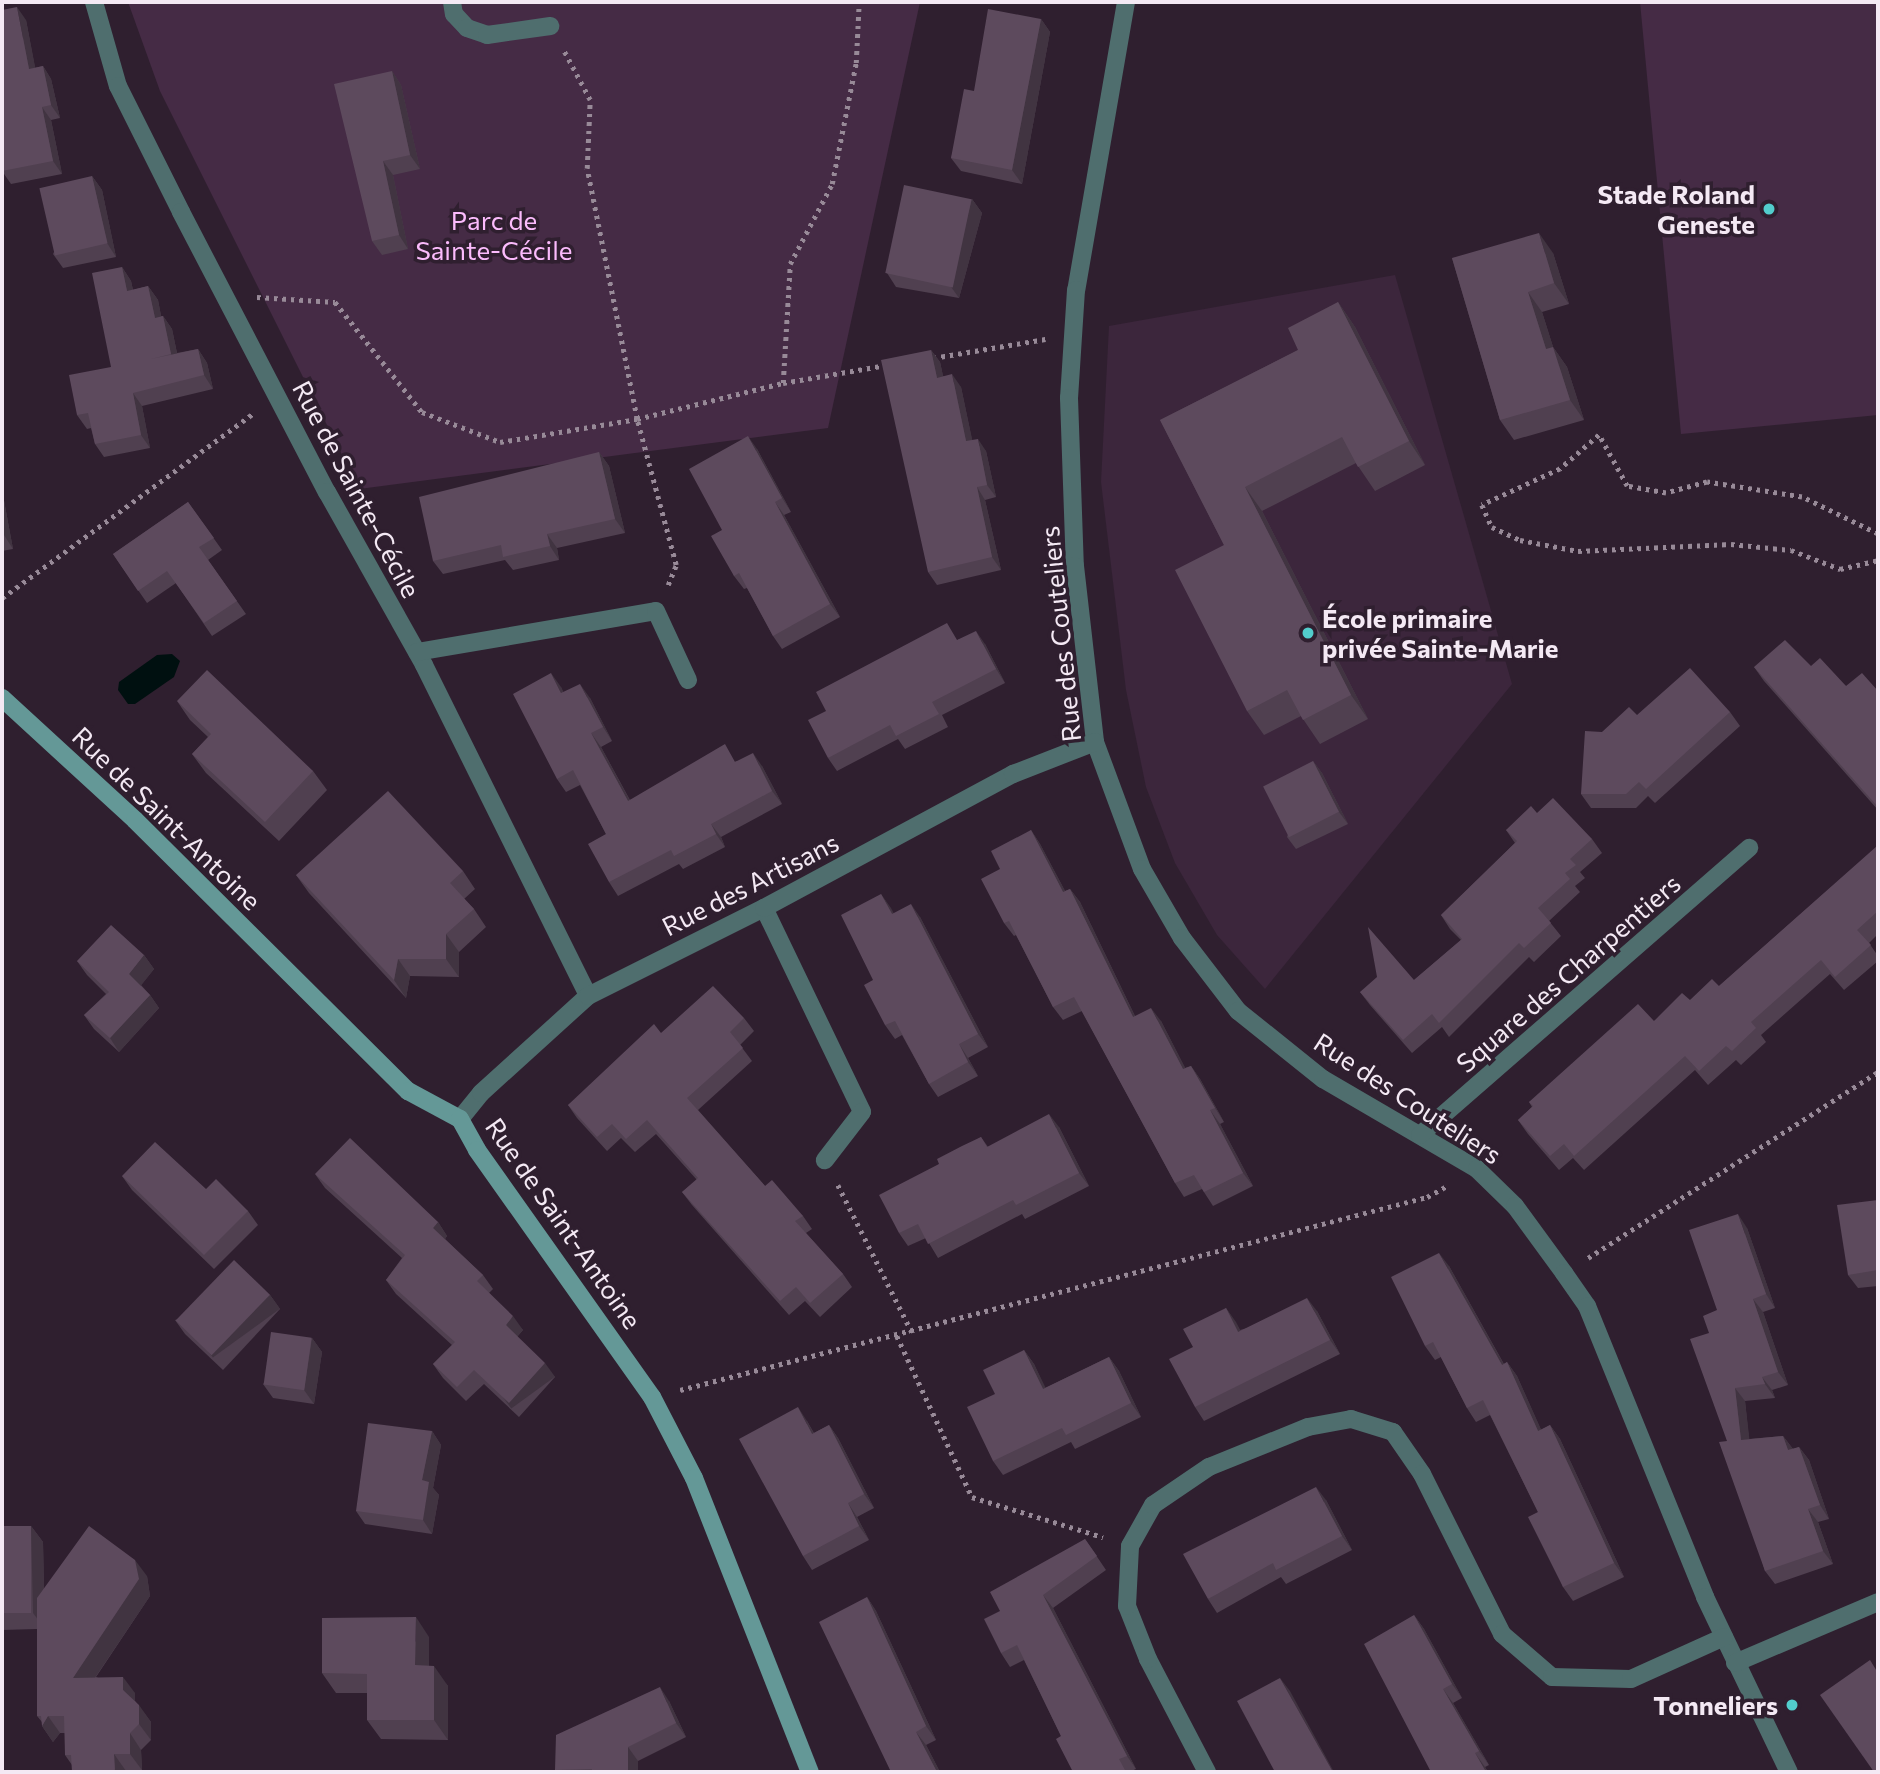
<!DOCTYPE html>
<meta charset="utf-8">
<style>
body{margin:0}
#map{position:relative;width:1880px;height:1774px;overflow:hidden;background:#2f1f2f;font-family:Commissioner,sans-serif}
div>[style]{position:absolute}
.built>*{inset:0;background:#3c263c}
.green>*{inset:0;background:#452b45}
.water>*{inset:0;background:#001010}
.path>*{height:4.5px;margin-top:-2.25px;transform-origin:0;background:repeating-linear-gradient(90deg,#988a98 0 3.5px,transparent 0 8.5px)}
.lane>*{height:18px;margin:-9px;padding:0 9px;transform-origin:9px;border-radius:9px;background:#4f6e6e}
.street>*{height:18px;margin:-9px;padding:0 9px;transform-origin:9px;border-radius:9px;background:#4f6e6e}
.secondary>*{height:18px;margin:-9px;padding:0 9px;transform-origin:9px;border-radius:9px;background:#649897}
.wall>*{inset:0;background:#504050}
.shaded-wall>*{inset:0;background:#413441;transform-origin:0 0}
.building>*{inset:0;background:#5d4a5d;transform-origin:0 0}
.dots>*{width:19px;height:19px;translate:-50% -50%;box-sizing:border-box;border:4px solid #2f1f2f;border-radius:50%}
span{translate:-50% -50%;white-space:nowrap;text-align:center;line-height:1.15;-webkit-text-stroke:7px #2f1f2f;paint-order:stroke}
.poi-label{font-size:26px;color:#f4e9f4;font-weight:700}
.right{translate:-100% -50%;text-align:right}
.left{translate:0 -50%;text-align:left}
.park-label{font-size:26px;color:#fbbbfc}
.street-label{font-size:26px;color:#f4e9f4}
.frame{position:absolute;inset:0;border:4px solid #f4e9f4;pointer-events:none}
</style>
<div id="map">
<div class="built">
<i style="clip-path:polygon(1395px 275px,1512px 684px,1265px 989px,1217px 935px,1175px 863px,1146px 787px,1126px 690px,1101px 482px,1109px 326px)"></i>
</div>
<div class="green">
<i style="clip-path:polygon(128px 2px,920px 2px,828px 428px,359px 489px,160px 91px)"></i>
<i style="clip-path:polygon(1640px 2px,1878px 2px,1878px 415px,1681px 434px)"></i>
</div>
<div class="water">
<i style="clip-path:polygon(172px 654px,180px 661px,174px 677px,135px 704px,128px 704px,118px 690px,119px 682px,157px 655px)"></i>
</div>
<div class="path">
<i style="left:257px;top:297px;width:78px;rotate:3.7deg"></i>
<i style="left:335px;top:302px;width:140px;rotate:51.7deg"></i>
<i style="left:422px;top:412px;width:84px;rotate:21deg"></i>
<i style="left:500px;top:442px;width:139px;rotate:-9.5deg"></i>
<i style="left:637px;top:419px;width:256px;rotate:-101.3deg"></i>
<i style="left:587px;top:168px;width:68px;rotate:-87.5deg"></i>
<i style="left:590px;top:100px;width:55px;rotate:-118deg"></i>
<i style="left:933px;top:358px;width:114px;rotate:-9.6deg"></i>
<i style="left:783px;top:383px;width:105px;rotate:-9.9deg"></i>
<i style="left:1878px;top:534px;width:85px;rotate:-154deg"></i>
<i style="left:1802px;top:497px;width:96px;rotate:-171deg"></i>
<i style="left:1707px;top:482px;width:42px;rotate:165deg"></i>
<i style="left:1666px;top:493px;width:40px;rotate:-170deg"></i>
<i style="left:1627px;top:486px;width:58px;rotate:-118.8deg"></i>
<i style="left:1599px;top:435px;width:52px;rotate:138.9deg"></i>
<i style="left:1560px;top:469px;width:86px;rotate:155.2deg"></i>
<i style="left:1482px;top:505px;width:24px;rotate:66deg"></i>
<i style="left:1492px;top:527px;width:31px;rotate:25deg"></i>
<i style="left:1520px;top:540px;width:59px;rotate:10.7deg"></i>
<i style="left:1578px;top:551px;width:153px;rotate:-2.6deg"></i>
<i style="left:1731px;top:544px;width:60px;rotate:5.7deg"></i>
<i style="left:1791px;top:550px;width:53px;rotate:21.2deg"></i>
<i style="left:1840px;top:569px;width:39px;rotate:-13deg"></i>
<i style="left:668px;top:585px;width:22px;rotate:-68deg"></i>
<i style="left:676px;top:565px;width:151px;rotate:-105deg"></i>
<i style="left:637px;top:419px;width:150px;rotate:-13.9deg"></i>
<i style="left:783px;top:383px;width:119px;rotate:-86.6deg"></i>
<i style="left:790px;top:264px;width:90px;rotate:-62.3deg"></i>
<i style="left:832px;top:184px;width:123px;rotate:-78.8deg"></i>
<i style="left:856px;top:63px;width:61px;rotate:-87.2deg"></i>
<i style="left:2px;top:598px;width:314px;rotate:-36.3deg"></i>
<i style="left:838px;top:1185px;width:165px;rotate:63.3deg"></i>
<i style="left:1588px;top:1258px;width:345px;rotate:-32.7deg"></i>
<i style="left:897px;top:1336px;width:178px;rotate:65deg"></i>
<i style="left:972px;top:1497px;width:137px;rotate:17deg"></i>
<i style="left:680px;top:1390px;width:772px;rotate:-14.49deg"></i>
<i style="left:1427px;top:1197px;width:25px;rotate:-29deg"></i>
</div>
<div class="lane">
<i style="left:452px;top:2px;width:12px;rotate:81deg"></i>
<i style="left:454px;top:14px;width:19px;rotate:47deg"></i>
<i style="left:467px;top:28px;width:21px;rotate:19deg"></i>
<i style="left:487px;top:35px;width:64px;rotate:-8.1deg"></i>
</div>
<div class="street">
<i style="left:94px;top:2px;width:87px;rotate:74.1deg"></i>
<i style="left:118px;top:86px;width:141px;rotate:63.4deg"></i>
<i style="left:181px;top:212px;width:316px;rotate:62.5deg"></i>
<i style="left:327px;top:492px;width:198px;rotate:60.7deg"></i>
<i style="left:424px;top:665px;width:369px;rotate:63.6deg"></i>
<i style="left:1126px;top:2px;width:292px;rotate:99.8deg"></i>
<i style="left:1076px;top:290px;width:108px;rotate:93.7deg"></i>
<i style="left:1069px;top:398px;width:168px;rotate:88deg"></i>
<i style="left:1075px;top:566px;width:177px;rotate:83.5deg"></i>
<i style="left:1095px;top:742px;width:135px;rotate:69.7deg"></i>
<i style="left:1142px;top:869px;width:80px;rotate:59.9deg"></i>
<i style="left:1182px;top:938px;width:92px;rotate:52.5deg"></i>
<i style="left:1238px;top:1011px;width:109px;rotate:38.7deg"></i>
<i style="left:1323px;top:1079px;width:178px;rotate:30.3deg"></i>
<i style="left:1477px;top:1169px;width:53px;rotate:44.2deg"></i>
<i style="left:1515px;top:1206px;width:83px;rotate:53.8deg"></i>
<i style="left:1564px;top:1273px;width:40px;rotate:55.1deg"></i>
<i style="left:1587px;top:1306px;width:314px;rotate:67.9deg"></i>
<i style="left:1705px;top:1597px;width:194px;rotate:64.4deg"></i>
<i style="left:417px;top:652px;width:242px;rotate:-9.7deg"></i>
<i style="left:656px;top:611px;width:76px;rotate:65.1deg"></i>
<i style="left:764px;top:908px;width:226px;rotate:64.3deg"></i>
<i style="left:862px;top:1112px;width:61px;rotate:127.6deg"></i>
<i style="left:460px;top:1119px;width:33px;rotate:-51deg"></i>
<i style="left:481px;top:1093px;width:144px;rotate:-42.2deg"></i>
<i style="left:588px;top:996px;width:197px;rotate:-26.6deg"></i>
<i style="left:764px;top:908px;width:283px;rotate:-28.3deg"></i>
<i style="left:1013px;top:774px;width:88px;rotate:-21.3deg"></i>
<i style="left:1420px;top:1135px;width:437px;rotate:-41.1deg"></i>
<i style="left:1735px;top:1663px;width:155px;rotate:-23.1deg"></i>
<i style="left:1207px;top:1772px;width:127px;rotate:-117.6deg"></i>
<i style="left:1148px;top:1659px;width:57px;rotate:-111.6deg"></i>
<i style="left:1127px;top:1606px;width:60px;rotate:-87.1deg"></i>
<i style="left:1130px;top:1546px;width:47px;rotate:-60.7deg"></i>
<i style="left:1153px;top:1505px;width:68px;rotate:-34.2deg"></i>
<i style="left:1209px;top:1467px;width:107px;rotate:-22deg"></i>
<i style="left:1308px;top:1427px;width:44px;rotate:-10.5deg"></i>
<i style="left:1351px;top:1419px;width:44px;rotate:17.2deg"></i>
<i style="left:1393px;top:1432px;width:51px;rotate:55.4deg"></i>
<i style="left:1422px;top:1474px;width:179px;rotate:63.4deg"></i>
<i style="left:1502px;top:1634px;width:66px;rotate:40.7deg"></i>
<i style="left:1552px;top:1677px;width:79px;rotate:1.5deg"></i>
<i style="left:1631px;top:1679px;width:102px;rotate:-24.3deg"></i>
</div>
<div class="secondary">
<i style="left:2px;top:698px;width:180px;rotate:42.5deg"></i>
<i style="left:135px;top:820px;width:385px;rotate:44.8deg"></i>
<i style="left:408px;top:1091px;width:59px;rotate:28.3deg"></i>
<i style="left:460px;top:1119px;width:35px;rotate:61deg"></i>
<i style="left:477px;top:1150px;width:303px;rotate:54.7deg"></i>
<i style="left:652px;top:1397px;width:91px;rotate:62.6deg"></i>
<i style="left:694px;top:1478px;width:316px;rotate:68.5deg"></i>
</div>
<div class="wall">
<i style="clip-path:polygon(1041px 19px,1050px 32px,1022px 184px,961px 171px,951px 158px,974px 91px)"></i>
<i style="clip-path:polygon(26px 20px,35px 68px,43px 66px,51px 79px,60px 118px,51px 120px,62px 174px,11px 184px,2px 171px)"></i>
<i style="clip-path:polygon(392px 71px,401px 85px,420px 169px,393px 175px,408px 249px,382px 255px,372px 241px)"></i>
<i style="clip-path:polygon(92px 176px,102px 190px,116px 257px,63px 268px,53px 254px)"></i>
<i style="clip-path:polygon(972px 199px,982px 213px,959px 298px,896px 287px,887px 273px)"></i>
<i style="clip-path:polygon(1553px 253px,1569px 304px,1542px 312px,1553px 347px,1567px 367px,1584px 420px,1514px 440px,1500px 420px,1452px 258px)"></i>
<i style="clip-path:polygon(122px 267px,131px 281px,133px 290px,148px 286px,158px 300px,161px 316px,163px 316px,172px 329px,177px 353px,198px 349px,207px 363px,213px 389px,142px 406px,150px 448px,104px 457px,95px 444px,91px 428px,87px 429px,77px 415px,111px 367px)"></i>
<i style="clip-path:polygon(1338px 302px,1355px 327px,1425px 465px,1375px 491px,1356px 463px,1262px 511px,1368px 719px,1320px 744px,1301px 716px,1264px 735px,1247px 711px,1224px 545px,1160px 420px,1298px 350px)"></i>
<i style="clip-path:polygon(931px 350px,940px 362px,943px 376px,961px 387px,972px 440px,986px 451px,996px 497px,985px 500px,1001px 570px,937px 585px,928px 572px)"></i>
<i style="clip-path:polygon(757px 449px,791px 512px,784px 515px,840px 617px,782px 649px,773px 636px,747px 588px,744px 589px,734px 576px,722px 530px)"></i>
<i style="clip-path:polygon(599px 452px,609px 466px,625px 533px,557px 548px,559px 560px,513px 570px,505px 560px,443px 574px,433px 561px)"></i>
<i style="clip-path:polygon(2px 490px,13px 549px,2px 551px)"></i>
<i style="clip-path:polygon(188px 502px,222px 550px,208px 560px,246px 614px,212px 636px,176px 583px,147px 603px,113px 554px)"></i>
<i style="clip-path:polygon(959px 639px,985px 644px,1005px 683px,942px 715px,948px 727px,905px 749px,898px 739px,837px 771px,828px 758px)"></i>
<i style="clip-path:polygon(1811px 666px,1846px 686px,1878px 691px,1878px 810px,1764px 681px,1754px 667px)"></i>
<i style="clip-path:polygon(561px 687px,563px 692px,590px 698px,612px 741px,601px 747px,630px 800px,737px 761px,762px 766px,782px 804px,721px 837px,725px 847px,683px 869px,679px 864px,618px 896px,609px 882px,606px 834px,580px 785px,566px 792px,557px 779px)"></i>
<i style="clip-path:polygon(177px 701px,313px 771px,327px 790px,279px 841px,206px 773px,192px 754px,208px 737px,190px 720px)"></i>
<i style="clip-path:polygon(1730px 712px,1740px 726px,1655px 803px,1648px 796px,1636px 808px,1591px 808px,1581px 794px,1602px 732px,1637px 715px)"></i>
<i style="clip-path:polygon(1313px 761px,1322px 773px,1348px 824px,1296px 849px,1287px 837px)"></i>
<i style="clip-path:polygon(1537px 813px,1592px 839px,1602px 853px,1580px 872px,1585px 878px,1575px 886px,1580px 892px,1549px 921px,1561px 936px,1534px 962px,1529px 957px,1449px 1037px,1442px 1027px,1412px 1053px,1370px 1005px,1360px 992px,1414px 980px,1461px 940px,1450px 929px,1441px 915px,1515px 843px,1506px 830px)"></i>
<i style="clip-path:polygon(1031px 830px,1040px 844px,1065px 891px,1070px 889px,1080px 902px,1135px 1016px,1161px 1021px,1185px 1068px,1191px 1066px,1200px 1079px,1224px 1122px,1220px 1124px,1253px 1186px,1213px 1206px,1202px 1189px,1184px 1197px,1175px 1183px,1082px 1011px,1063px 1020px,1053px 1007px,1016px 935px,1014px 936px,1004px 923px,1000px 869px)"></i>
<i style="clip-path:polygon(1878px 846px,1878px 934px,1869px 943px,1878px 956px,1878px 961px,1844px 990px,1830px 974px,1761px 1035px,1766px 1042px,1741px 1065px,1736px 1060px,1708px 1085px,1695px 1070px,1584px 1170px,1573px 1158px,1559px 1170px,1528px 1134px,1518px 1120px,1532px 1107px,1529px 1102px,1654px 1021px,1690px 1000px,1719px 986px)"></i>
<i style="clip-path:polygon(463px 871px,475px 889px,464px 899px,474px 909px,486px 927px,459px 952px,459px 977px,410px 976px,406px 998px,309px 893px,296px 875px)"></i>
<i style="clip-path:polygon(881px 894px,893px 913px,920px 917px,988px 1047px,968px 1058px,978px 1076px,938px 1097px,929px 1084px,902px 1035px,895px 1039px,885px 1025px)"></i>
<i style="clip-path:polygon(144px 955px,154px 969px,141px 985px,150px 995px,159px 1008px,119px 1052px,94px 1029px,84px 1015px,106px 994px,87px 975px,77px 961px)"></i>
<i style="clip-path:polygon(744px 1018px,754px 1031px,740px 1045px,752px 1061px,698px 1110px,765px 1186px,803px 1216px,812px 1229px,806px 1233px,843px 1274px,852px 1287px,820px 1317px,805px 1301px,789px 1315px,692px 1205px,682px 1192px,697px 1180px,656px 1134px,635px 1152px,621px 1138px,607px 1151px,577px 1118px,568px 1105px,661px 1033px)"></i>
<i style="clip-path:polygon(1059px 1127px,1089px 1186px,1025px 1219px,1022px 1214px,938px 1258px,926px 1238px,908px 1246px,899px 1233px,939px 1164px,981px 1137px,988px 1147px)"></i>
<i style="clip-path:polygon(315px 1174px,438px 1222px,447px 1236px,445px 1239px,483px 1275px,493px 1289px,489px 1293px,523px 1330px,517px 1337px,555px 1377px,519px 1417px,484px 1384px,466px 1401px,443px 1378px,433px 1364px,452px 1345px,396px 1294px,386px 1280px,402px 1258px,325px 1188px)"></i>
<i style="clip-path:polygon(122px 1176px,206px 1189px,248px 1211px,258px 1225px,214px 1269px,132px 1190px)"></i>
<i style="clip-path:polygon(1878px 1200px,1878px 1286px,1858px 1288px,1848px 1275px)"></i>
<i style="clip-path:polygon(1747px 1228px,1775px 1308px,1763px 1312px,1788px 1385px,1772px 1390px,1775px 1398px,1745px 1401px,1749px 1439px,1783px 1436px,1793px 1449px,1799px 1447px,1809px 1460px,1829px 1519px,1818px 1522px,1833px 1564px,1775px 1584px,1765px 1571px,1727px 1441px,1717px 1310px)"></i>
<i style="clip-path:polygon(1449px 1266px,1504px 1364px,1507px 1362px,1517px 1376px,1541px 1430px,1550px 1425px,1560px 1439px,1624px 1577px,1573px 1601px,1563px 1587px,1538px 1512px,1490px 1415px,1476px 1422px,1467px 1408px,1441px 1357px,1435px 1360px,1425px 1346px)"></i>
<i style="clip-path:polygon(270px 1295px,280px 1309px,223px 1370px,185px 1334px,175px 1320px)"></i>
<i style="clip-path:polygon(1226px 1308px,1240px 1330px,1317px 1311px,1340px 1354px,1204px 1421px,1195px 1407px,1193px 1347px)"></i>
<i style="clip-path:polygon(312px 1338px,322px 1352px,314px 1404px,273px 1398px,263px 1384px)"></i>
<i style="clip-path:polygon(1024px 1350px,1034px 1364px,1045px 1388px,1109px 1357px,1119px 1371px,1141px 1417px,1075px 1449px,1071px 1442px,1003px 1475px,993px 1461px,995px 1394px)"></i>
<i style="clip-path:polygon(807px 1421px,814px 1433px,829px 1425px,838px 1438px,874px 1508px,857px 1517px,869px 1540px,812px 1570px,803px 1556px)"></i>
<i style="clip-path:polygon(432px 1431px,441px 1445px,433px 1488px,439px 1495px,432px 1534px,365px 1524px,356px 1511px)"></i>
<i style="clip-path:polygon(1326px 1500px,1352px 1550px,1286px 1584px,1281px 1577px,1217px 1613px,1208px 1599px)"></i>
<i style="clip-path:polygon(2px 1526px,31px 1526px,43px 1542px,44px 1589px,147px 1576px,150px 1596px,96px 1677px,135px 1693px,135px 1701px,151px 1722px,151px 1740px,141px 1750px,142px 1770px,126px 1771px,72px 1765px,65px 1755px,65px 1733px,60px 1733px,53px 1742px,42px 1726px,42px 1722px,37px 1716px,37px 1629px,2px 1630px)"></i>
<i style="clip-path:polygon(1085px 1539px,1106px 1570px,1053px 1608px,1136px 1769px,1129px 1772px,1073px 1772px,1061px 1736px,1024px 1660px,1010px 1667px,1001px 1653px,1000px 1611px)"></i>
<i style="clip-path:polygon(867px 1597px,876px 1611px,936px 1740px,926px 1745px,940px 1772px,891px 1772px)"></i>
<i style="clip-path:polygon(1414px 1615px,1424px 1629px,1462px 1698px,1453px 1703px,1489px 1765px,1485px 1767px,1488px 1772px,1431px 1772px)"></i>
<i style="clip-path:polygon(429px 1637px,429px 1666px,448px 1686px,448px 1740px,381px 1739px,367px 1720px,367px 1693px,336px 1693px,322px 1673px)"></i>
<i style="clip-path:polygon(669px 1701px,686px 1737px,638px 1761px,638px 1772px,557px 1772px,555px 1770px)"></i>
</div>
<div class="shaded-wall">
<i style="clip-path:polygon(17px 7px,26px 20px,38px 82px,29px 69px)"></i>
<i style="clip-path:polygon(1041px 19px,1050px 32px,1022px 184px,1012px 170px)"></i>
<i style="clip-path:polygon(43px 66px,51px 79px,60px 118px,51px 105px)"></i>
<i style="clip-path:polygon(392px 71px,401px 85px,420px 169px,410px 155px)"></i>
<i style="clip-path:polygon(42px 107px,51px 120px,62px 174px,53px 161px)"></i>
<i style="clip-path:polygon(383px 161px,393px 175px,408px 249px,399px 235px)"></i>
<i style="clip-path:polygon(92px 176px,102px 190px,116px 257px,107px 243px)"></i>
<i style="clip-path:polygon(972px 199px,982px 213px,959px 298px,949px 284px)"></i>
<i style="clip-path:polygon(1539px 233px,1553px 253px,1569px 304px,1554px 283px)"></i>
<i style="clip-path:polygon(122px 267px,131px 281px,136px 305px,127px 291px)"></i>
<i style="clip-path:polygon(148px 286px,158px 300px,164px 331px,155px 318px)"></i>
<i style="clip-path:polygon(1528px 292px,1542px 312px,1560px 369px,1546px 349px)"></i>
<i style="clip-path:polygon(1338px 302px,1355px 327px,1425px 465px,1409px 441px)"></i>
<i style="clip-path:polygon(163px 316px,172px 329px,180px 368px,171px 354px)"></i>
<i style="clip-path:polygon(1553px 347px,1567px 367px,1584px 420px,1570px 400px)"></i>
<i style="clip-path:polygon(198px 349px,207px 363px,213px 389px,204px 375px)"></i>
<i style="clip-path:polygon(931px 350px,940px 362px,946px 390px,937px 378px)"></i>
<i style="clip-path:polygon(952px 374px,961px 387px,975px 453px,966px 441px)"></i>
<i style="clip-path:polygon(133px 393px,142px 406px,150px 448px,141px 435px)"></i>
<i style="clip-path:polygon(748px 436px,757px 449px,791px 512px,782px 498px)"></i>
<i style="clip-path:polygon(978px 439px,986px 451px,996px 497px,987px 485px)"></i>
<i style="clip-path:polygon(599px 452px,609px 466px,625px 533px,615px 519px)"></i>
<i style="clip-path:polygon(977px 487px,985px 500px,1001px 570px,992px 557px)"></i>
<i style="clip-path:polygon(1245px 487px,1262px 511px,1368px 719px,1351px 695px)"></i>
<i style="clip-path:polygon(2px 490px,13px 549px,4px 535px,2px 524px)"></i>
<i style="clip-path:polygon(775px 502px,784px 515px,840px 617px,830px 604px)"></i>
<i style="clip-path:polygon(547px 534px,557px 548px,559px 560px,550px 546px)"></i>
<i style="clip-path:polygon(976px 631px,985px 644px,1005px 683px,996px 669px)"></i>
<i style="clip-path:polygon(551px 673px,561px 687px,571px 707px,561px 693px)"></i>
<i style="clip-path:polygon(580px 684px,590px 698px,612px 741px,603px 727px)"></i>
<i style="clip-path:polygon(591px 733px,601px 747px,637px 814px,628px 801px)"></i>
<i style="clip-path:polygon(753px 753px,762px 766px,782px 804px,772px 791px)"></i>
<i style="clip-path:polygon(1313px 761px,1322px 773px,1348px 824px,1339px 812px)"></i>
<i style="clip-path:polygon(711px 824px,721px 837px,725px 847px,716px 834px)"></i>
<i style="clip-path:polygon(1031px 830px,1040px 844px,1073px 906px,1063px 892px)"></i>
<i style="clip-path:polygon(1070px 889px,1080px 902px,1142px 1031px,1133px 1017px)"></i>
<i style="clip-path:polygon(881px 894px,891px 908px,901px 927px,892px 914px)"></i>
<i style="clip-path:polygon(911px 904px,920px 917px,988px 1047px,978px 1034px)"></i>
<i style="clip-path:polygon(446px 934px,459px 952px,459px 977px,446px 959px)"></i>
<i style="clip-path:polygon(144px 955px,154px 969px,139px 988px,129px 974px)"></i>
<i style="clip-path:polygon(398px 959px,410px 976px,406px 998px,394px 980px)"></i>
<i style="clip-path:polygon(150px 995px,159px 1008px,119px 1052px,110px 1038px)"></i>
<i style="clip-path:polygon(1151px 1008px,1161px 1021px,1193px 1083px,1183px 1069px)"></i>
<i style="clip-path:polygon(959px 1044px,968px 1058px,978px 1076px,968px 1062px)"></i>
<i style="clip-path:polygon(1191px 1066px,1200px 1079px,1224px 1122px,1215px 1108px)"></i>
<i style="clip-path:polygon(1210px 1110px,1220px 1124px,1253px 1186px,1243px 1173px)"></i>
<i style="clip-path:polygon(1049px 1114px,1059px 1127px,1089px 1186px,1079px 1173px)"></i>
<i style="clip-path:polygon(1738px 1214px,1747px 1228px,1775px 1308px,1766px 1294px)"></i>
<i style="clip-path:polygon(438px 1222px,447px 1236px,443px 1242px,433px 1228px)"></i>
<i style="clip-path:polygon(1439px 1253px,1449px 1266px,1512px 1379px,1502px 1365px)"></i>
<i style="left:270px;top:1295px;width:17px;height:83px;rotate:54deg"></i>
<i style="clip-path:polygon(1307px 1298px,1317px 1311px,1340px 1354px,1330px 1340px)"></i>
<i style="clip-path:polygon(1753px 1299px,1763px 1312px,1788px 1385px,1778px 1372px)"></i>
<i style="clip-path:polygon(1226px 1308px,1236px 1322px,1248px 1345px,1238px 1332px)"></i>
<i style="clip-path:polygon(513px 1316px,523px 1330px,515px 1339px,506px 1325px)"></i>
<i style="clip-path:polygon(312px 1338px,322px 1352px,314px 1404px,304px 1390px)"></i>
<i style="clip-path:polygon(1024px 1350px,1034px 1364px,1053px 1403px,1043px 1389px)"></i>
<i style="clip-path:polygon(1109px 1357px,1119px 1371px,1141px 1417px,1131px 1403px)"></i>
<i style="clip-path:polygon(1507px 1362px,1517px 1376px,1548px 1445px,1538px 1431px)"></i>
<i style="left:545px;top:1363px;width:17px;height:54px;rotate:54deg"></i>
<i style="clip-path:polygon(1762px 1377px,1772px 1390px,1775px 1398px,1765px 1384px)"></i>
<i style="clip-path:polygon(1735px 1388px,1745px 1401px,1751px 1453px,1741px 1440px)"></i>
<i style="clip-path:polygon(798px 1407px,807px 1421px,821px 1447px,812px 1434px)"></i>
<i style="clip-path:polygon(829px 1425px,838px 1438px,874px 1508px,864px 1494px)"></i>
<i style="clip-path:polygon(1550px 1425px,1560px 1439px,1624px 1577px,1614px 1563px)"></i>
<i style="clip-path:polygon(432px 1431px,441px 1445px,433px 1488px,439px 1495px,432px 1534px,423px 1520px,422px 1480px)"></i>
<i style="clip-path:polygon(1783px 1436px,1793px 1449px,1788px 1450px)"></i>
<i style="clip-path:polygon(1799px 1447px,1809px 1460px,1829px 1519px,1820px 1505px)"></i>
<i style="clip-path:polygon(1316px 1487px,1326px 1500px,1352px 1550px,1342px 1536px)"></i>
<i style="clip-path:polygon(848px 1503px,857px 1517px,869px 1540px,859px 1526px)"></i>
<i style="clip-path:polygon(1808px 1509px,1818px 1522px,1833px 1564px,1823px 1551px)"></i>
<i style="clip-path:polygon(31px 1526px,43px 1542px,45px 1629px,33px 1613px)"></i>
<i style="clip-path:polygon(135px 1560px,147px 1576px,150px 1596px,84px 1694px,73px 1678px)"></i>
<i style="clip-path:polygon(1043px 1595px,1053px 1608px,1136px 1769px,1127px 1756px)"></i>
<i style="clip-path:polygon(867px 1597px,876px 1611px,936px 1740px,926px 1726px)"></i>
<i style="clip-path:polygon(1414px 1615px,1424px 1629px,1462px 1698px,1452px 1684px)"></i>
<i style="clip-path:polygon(416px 1617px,429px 1637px,429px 1685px,415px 1665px)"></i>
<i style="clip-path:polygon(434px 1666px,448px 1686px,448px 1740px,434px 1720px)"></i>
<i style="clip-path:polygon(123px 1677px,135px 1693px,135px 1706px,123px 1690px)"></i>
<i style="clip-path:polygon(1280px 1678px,1290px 1691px,1334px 1772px,1333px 1772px)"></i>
<i style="clip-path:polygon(660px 1687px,669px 1701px,686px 1737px,676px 1723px)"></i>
<i style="clip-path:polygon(1443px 1689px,1453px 1703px,1489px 1765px,1479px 1751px)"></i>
<i style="clip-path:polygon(139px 1705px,151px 1722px,151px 1740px,139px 1724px)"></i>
<i style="clip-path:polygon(48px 1716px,60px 1733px,53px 1742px,42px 1726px)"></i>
<i style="clip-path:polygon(916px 1732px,926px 1745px,940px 1772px,937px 1772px)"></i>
<i style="clip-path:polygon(130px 1733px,141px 1750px,142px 1770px,130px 1754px)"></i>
<i style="clip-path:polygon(628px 1747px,638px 1761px,638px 1772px,628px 1772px)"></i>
<i style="clip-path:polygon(1475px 1753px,1485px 1767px,1488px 1772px,1486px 1772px)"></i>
<i style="clip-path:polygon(114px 1754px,126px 1771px,126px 1772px,115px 1772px)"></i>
</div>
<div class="building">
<i style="clip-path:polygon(17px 7px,29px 69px,43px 66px,51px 105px,42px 107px,53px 161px,2px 171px,2px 10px)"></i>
<i style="clip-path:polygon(988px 9px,1041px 19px,1012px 170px,951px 158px,964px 89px,974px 91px)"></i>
<i style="clip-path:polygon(392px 71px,410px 155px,383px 161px,399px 235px,372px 241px,334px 84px)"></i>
<i style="left:92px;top:176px;width:69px;height:54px;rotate:77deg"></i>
<i style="left:904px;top:185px;width:69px;height:90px;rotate:12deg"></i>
<i style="clip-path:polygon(1539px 233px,1554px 283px,1528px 292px,1546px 349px,1553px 347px,1570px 400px,1500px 420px,1452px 258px)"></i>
<i style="clip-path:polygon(122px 267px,127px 291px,148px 286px,155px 318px,163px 316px,171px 354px,151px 359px,198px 349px,204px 375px,133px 393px,141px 435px,95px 444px,88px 413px,77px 415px,69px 375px,111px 367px,92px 273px)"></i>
<i style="clip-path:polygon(1338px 302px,1409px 441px,1358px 467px,1342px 437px,1245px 487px,1351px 695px,1303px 720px,1287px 690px,1247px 711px,1175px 570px,1224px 545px,1160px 420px,1298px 350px,1288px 328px)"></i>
<i style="clip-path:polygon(931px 350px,937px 378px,952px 374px,966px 441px,978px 439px,987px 485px,977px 487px,992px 557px,928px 572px,881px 360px)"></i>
<i style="clip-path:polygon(748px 436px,782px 498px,775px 502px,830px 604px,773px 636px,739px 573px,734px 576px,711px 536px,722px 530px,689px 469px)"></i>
<i style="clip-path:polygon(599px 452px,615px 519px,547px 534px,550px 546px,503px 557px,501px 545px,433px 561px,419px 497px)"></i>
<i style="clip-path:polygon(188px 502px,214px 538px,199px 547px,237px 601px,204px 623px,167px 571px,138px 591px,113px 554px)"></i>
<i style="clip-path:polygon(947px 623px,957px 640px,976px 631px,996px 669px,932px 702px,939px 714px,896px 736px,890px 725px,828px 758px,808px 720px,826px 711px,816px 692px)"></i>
<i style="clip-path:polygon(1785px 640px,1811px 666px,1820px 658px,1846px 686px,1862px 673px,1878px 691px,1878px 807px,1754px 667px)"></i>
<i style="clip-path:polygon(1690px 668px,1730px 712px,1646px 789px,1639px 782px,1626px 794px,1581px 794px,1585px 731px,1602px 732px,1629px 707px,1637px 715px)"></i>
<i style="clip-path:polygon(207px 670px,313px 771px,265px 822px,192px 754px,211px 734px,177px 701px)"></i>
<i style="clip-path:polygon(551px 673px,561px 693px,580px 684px,603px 727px,591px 733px,628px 801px,725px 744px,735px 762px,753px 753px,772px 791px,711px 824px,716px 834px,674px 856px,671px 850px,609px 882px,588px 844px,606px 834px,573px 770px,557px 779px,513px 694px)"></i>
<i style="left:1313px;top:761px;width:57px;height:56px;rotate:63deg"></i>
<i style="clip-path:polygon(388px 791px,463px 871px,450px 883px,474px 909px,446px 934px,446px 959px,398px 959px,394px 980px,296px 875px)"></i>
<i style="clip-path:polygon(1553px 798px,1592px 839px,1570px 859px,1576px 865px,1565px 873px,1570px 879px,1538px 908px,1551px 923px,1524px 948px,1519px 943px,1439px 1023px,1432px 1014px,1403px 1040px,1360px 992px,1377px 977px,1368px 927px,1414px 980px,1462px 939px,1441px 915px,1517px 841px,1506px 830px,1531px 806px,1537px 813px)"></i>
<i style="clip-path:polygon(1031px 830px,1063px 892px,1070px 889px,1133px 1017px,1151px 1008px,1183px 1069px,1191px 1066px,1215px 1108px,1210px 1110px,1243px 1173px,1204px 1192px,1194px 1175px,1175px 1183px,1074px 997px,1053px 1007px,1009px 921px,1004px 923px,981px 879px,1000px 869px,991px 851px)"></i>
<i style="clip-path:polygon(1877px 846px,1878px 911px,1857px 930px,1871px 945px,1835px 977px,1821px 960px,1751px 1022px,1756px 1028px,1732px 1051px,1726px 1046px,1699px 1071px,1685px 1056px,1574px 1156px,1564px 1144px,1550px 1156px,1518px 1120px,1533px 1106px,1529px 1102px,1638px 1004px,1654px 1021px,1682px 993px,1690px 1000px,1712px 979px,1719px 986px)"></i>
<i style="clip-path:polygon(881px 894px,892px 914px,911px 904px,978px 1034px,959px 1044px,968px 1062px,929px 1084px,895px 1021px,885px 1025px,864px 985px,873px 980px,841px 915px)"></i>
<i style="clip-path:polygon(111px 925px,144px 955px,129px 974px,150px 995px,110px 1038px,84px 1015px,109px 992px,77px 961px)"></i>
<i style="clip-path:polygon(713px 986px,744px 1018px,730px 1032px,743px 1048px,687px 1098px,765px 1186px,772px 1180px,803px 1216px,795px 1221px,843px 1274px,810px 1303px,796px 1287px,780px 1301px,682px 1192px,698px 1178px,647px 1120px,626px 1139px,612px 1124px,597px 1137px,568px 1105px,654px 1024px,661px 1033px)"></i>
<i style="clip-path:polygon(1049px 1114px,1079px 1173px,1016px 1205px,1013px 1200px,928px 1244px,918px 1224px,899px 1233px,879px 1195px,939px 1164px,937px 1159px,962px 1146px,981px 1137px,987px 1147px)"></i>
<i style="clip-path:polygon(350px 1138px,438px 1222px,433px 1228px,483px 1275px,477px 1281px,513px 1316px,506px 1325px,545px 1363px,509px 1403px,474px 1370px,457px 1387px,433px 1364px,455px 1342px,386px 1280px,405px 1255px,315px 1174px)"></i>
<i style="clip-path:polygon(155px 1142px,206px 1189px,216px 1179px,248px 1211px,204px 1255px,122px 1176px)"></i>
<i style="clip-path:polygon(1878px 1200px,1878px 1270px,1848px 1275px,1837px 1205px)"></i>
<i style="clip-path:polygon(1738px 1214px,1766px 1294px,1753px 1299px,1778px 1372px,1762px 1377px,1765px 1384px,1735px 1388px,1741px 1440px,1783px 1436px,1788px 1450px,1799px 1447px,1820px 1505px,1808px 1509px,1823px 1551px,1765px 1571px,1719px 1442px,1727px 1441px,1690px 1339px,1709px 1333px,1703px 1316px,1717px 1310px,1689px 1230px)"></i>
<i style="clip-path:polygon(1439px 1253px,1502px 1365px,1507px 1362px,1538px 1431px,1550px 1425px,1614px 1563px,1563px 1587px,1528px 1517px,1538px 1512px,1483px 1400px,1467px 1408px,1433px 1342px,1425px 1346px,1391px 1277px)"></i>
<i style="left:234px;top:1260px;width:50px;height:84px;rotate:44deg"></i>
<i style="clip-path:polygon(1307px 1298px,1330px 1340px,1195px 1407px,1169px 1359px,1193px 1347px,1183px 1329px,1226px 1308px,1238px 1332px)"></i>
<i style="left:271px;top:1332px;width:41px;height:53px;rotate:8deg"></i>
<i style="clip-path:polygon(1024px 1350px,1043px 1389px,1109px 1357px,1131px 1403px,1066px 1435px,1062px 1428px,993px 1461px,967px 1407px,995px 1394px,983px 1370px)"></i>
<i style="clip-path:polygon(798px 1407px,812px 1434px,829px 1425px,864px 1494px,848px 1503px,859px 1526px,803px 1556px,739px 1439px)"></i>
<i style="clip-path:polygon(368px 1423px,432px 1431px,422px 1480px,429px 1482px,423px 1520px,356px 1511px)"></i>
<i style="clip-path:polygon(1316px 1487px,1342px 1536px,1276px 1570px,1273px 1563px,1208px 1599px,1183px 1554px)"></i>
<i style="left:2px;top:1526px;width:29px;height:87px"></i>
<i style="clip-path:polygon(89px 1526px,135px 1560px,139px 1579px,73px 1678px,123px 1677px,123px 1690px,139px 1705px,139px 1724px,130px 1733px,130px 1754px,114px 1754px,115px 1772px,72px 1772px,71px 1755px,65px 1755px,64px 1716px,48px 1716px,42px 1726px,41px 1716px,37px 1716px,37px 1598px)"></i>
<i style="clip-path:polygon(1085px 1539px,1097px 1556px,1043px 1595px,1127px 1756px,1119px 1759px,1126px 1772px,1073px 1772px,1056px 1739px,1061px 1736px,1017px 1645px,1001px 1653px,984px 1619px,1000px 1611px,990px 1592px)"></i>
<i style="clip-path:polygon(867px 1597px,926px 1726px,916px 1732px,937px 1772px,891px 1772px,819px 1622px)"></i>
<i style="clip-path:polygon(1414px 1615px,1452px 1684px,1443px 1689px,1479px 1751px,1475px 1753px,1486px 1772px,1431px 1772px,1364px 1644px)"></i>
<i style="clip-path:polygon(416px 1617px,415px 1665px,434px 1666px,434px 1720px,367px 1720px,367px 1674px,322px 1673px,322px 1618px)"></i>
<i style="clip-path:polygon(1870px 1660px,1878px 1673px,1878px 1772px,1874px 1772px,1820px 1695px)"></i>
<i style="clip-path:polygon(1280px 1678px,1333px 1772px,1275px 1772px,1237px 1701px)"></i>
<i style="clip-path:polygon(660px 1687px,676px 1723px,628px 1747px,628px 1772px,592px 1772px,592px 1769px,555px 1770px,556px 1735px)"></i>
</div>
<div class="dots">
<i style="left:1769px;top:209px;background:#52cdcc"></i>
<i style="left:1308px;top:633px;background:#52cdcc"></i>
<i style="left:1792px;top:1705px;background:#52cdcc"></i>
</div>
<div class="poi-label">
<span class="right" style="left:1755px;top:209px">Stade Roland<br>Geneste</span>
<span class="left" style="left:1322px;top:633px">École primaire<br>privée Sainte-Marie</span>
<span class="right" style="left:1778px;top:1705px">Tonneliers</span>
</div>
<div class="park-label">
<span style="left:494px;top:235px">Parc de<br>Sainte-Cécile</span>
</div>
<div class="street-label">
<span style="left:357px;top:489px;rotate:62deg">Rue de Sainte-Cécile</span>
<span style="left:1060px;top:634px;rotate:-96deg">Rue des Couteliers</span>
<span style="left:167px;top:818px;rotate:44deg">Rue de Saint-Antoine</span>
<span style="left:750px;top:884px;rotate:-27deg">Rue des Artisans</span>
<span style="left:1568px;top:973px;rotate:-41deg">Square des Charpentiers</span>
<span style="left:1408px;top:1098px;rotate:33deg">Rue des Couteliers</span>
<span style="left:564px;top:1223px;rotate:55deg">Rue de Saint-Antoine</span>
</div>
<div class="frame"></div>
</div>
